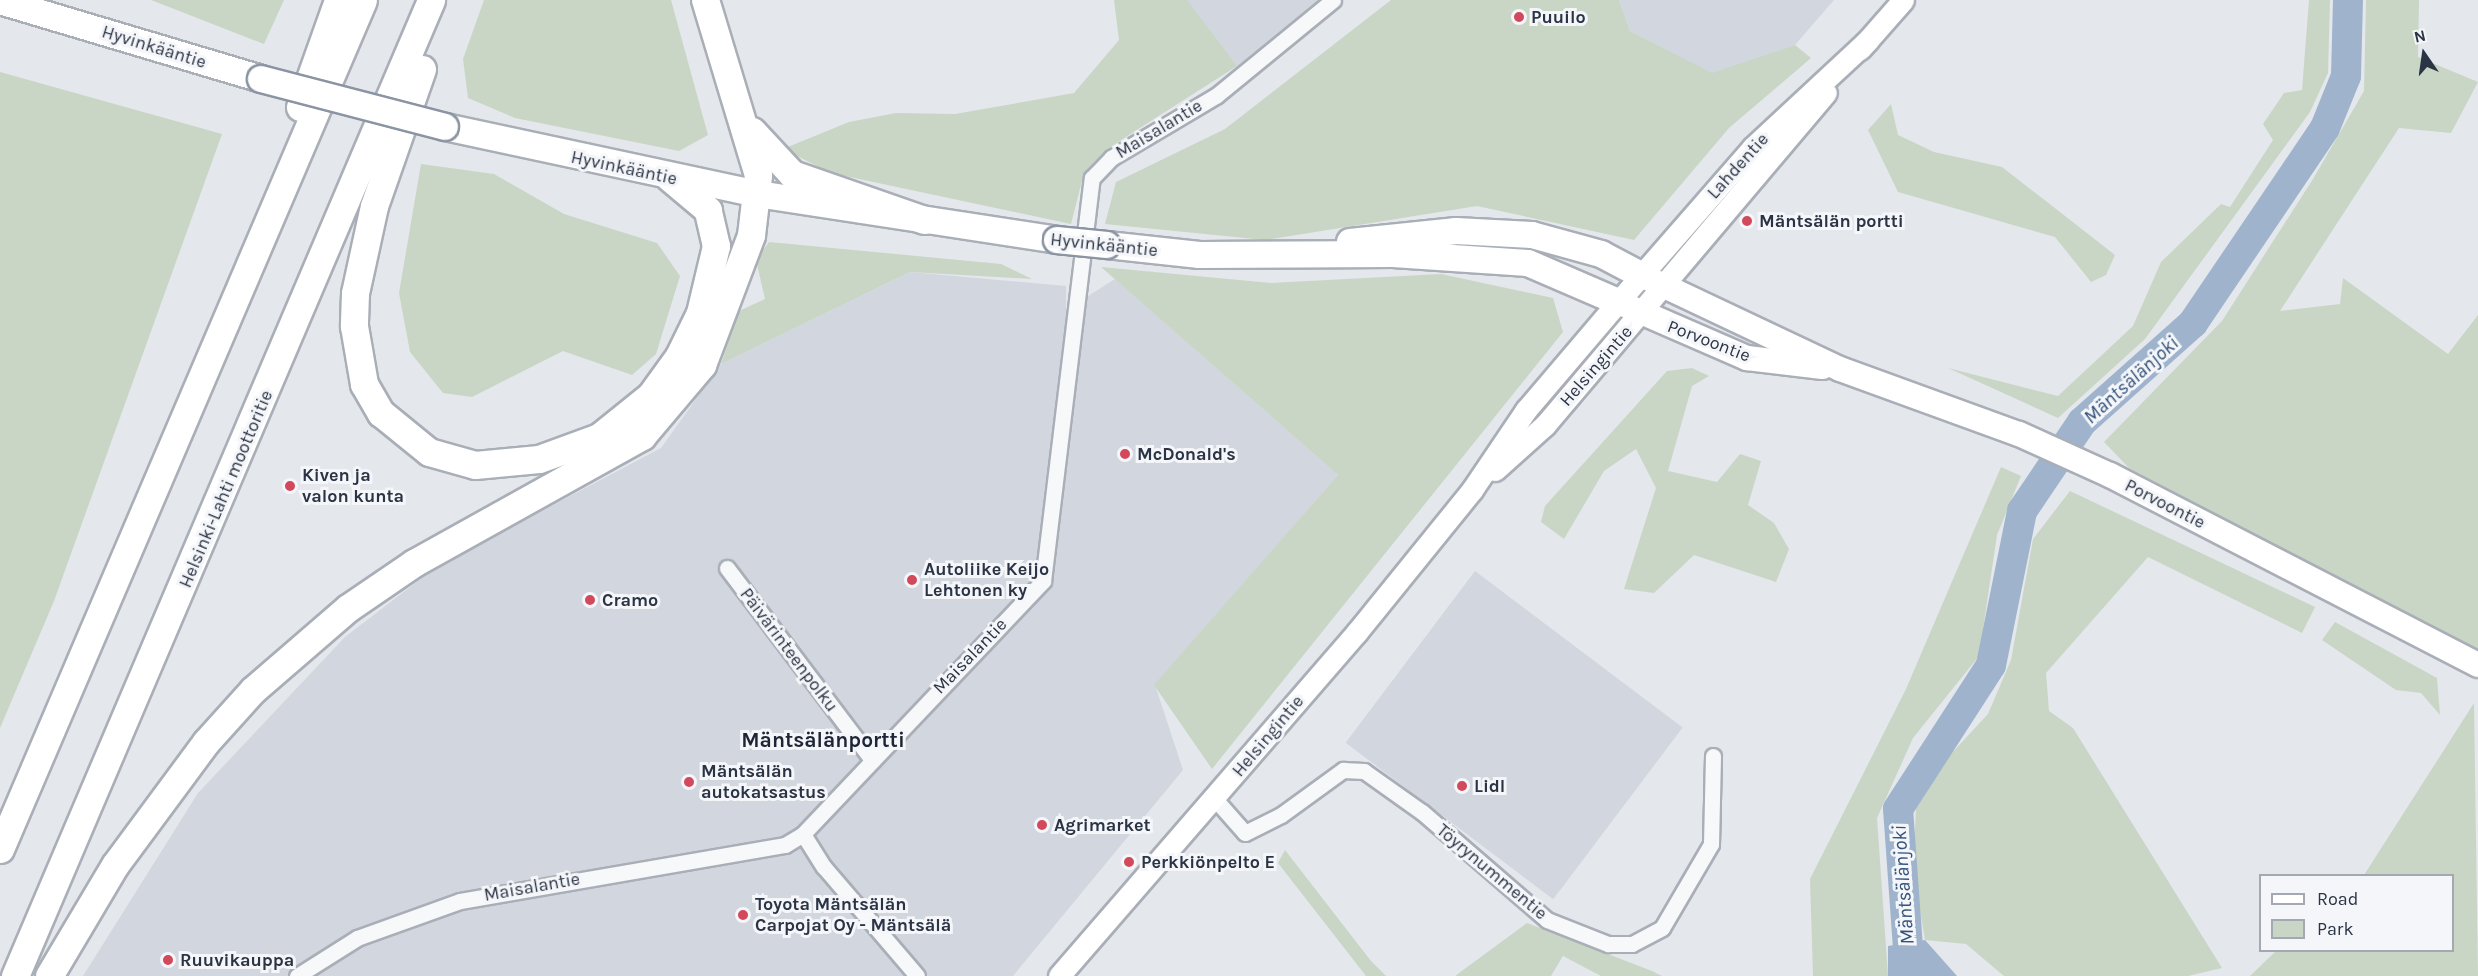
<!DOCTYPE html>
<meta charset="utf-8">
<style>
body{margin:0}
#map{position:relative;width:2478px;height:976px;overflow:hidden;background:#e4e7ec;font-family:Karla,sans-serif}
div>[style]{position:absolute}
.built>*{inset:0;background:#d2d6de;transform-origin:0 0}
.green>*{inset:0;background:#c9d6c5}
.water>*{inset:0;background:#9fb4cc}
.river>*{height:30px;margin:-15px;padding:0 15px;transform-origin:15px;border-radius:15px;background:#9fb4cc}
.roads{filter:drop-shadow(2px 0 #a9aeb7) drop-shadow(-2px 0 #a9aeb7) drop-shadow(0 2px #a9aeb7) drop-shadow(0 -2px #a9aeb7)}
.minor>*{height:15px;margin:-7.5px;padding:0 7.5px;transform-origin:7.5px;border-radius:7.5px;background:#f7f8fa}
.secondary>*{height:21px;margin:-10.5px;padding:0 10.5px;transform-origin:10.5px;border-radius:10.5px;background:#fff}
.primary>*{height:24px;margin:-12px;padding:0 12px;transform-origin:12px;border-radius:12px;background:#fff}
.trunk>*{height:26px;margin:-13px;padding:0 13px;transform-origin:13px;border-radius:13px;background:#fff}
.motorway>*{height:27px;margin:-13.5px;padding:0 13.5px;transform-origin:13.5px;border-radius:13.5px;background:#fff}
.bridges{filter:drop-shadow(2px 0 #8b94a3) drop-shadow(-2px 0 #8b94a3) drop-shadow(0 2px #8b94a3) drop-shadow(0 -2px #8b94a3)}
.trunk-bridge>*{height:26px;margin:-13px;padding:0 13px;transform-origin:13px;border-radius:13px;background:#fff}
.dots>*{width:16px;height:16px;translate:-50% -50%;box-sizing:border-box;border:3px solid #f4f6f9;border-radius:50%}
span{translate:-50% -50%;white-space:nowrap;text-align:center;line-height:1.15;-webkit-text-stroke:6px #f4f6f9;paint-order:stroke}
.poi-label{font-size:18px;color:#2b3445;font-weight:700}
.left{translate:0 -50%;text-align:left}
.street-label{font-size:18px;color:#2b3445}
.water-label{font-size:20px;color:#34527a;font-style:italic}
.quarter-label{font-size:21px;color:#1d2536;font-weight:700}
.legend{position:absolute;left:2259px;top:874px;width:195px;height:78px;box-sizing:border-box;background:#f4f6f9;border:2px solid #a4a8b1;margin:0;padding:8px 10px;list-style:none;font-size:18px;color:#2b3445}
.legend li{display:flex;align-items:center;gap:12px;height:30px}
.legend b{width:30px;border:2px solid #a4a8b1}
.north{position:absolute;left:2394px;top:24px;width:60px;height:60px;-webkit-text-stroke:4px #f4f6f9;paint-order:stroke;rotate:347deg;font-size:16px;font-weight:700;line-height:24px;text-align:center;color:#2b3445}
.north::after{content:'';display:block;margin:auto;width:21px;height:27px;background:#2b3445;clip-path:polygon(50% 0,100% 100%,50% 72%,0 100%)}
</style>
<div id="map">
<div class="built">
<i style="clip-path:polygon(1183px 0,1318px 0,1237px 66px)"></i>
<i style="clip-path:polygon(1619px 0,1834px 0,1795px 45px,1712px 74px,1630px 31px)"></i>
<i style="clip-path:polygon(910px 272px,1066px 286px,1066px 310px,1115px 279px,1338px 475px,1155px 685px,1183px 770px,1013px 976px,83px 976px,198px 793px,345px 637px,436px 567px,661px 448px,721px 364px)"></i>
<i style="left:1475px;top:571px;width:260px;height:215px;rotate:37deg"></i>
</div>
<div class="green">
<i style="clip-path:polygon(151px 0,284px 0,264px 44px)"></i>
<i style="clip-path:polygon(484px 0,671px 0,708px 135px,679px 151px,515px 118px,468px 98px,463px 59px)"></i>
<i style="clip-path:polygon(1114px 0,1187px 0,1237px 66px,1107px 149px,1084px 173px,1071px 224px,831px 173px,783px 149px,849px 122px,896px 113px,955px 114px,1074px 93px,1119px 40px)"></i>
<i style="clip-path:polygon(1391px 0,1619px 0,1630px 31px,1712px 73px,1795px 45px,1811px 58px,1729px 128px,1634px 240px,1477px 206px,1265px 240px,1105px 224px,1116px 182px,1225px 129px)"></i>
<i style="clip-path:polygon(2309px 0,2330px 0,2328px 73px,2310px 112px,2145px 339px,2058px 418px,1948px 368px,2058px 396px,2133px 326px,2161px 262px,2221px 204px,2230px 207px,2273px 140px,2263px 124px,2284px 93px,2302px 90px)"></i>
<i style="clip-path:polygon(2366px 0,2419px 0,2418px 57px,2478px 82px,2451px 133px,2399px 128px,2280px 311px,2340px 304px,2343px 278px,2448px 354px,2478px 315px,2478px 652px,2129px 468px,2104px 442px,2222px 321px,2313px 179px,2364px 91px)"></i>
<i style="clip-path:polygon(0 72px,222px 134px,54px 601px,0 728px)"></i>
<i style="clip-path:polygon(1891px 104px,1898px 135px,1934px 152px,2002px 167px,2115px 255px,2106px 275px,2091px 282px,2055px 237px,1898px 192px,1868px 130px)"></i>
<i style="clip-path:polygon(421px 164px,494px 174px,564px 214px,657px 243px,680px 276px,656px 354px,632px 375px,563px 351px,472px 397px,443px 393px,410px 352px,399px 293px)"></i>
<i style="clip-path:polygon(769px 242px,1001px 264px,1032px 279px,910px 272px,721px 364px,739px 311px,765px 299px,756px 260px)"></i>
<i style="clip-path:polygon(1101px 267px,1271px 283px,1441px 274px,1553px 298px,1563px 332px,1212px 769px,1154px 685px,1338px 475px)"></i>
<i style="clip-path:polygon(1692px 368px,1709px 376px,1692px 386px,1668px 471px,1717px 482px,1740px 454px,1761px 461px,1748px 505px,1774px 523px,1789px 549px,1776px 582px,1694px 555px,1654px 593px,1624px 589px,1656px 488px,1636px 449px,1604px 471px,1564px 539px,1541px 522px,1545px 506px,1667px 371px)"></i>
<i style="clip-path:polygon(2001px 467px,2021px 476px,1997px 535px,1979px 656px,1913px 738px,1877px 818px,1888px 976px,1813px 976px,1810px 879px,1906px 689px)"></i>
<i style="clip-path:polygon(2070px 491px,2315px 607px,2302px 633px,2148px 557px,2046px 673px,2049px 711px,2073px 728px,2222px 968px,2188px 976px,2004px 976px,1966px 944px,1925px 940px,1913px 869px,1916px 809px,1949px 756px,1988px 714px,2011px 660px,2033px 539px)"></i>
<i style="clip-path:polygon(2335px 622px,2437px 678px,2440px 715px,2421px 693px,2396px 690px,2322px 640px)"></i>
<i style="clip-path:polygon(2474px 703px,2478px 976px,2250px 976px,2276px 951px,2452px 950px,2452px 876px,2364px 875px)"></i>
<i style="clip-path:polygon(1285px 850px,1371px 961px,1386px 976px,1366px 976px,1278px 863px)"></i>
<i style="clip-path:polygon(1527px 923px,1652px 971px,1662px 976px,1601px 976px,1563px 956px,1551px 976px,1455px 976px)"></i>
</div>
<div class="water">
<i style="clip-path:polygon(1925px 940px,1957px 976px,1888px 976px,1888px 946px)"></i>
</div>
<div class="river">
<i style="left:1910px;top:976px;width:167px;rotate:-94.1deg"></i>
<i style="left:1898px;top:809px;width:171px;rotate:-57.1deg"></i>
<i style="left:1991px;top:665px;width:157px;rotate:-78.6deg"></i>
<i style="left:2022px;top:511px;width:107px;rotate:-56deg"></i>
<i style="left:2082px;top:422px;width:149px;rotate:-41.7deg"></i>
<i style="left:2193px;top:323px;width:235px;rotate:-55.9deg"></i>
<i style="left:2325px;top:128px;width:56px;rotate:-68deg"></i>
<i style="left:2346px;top:76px;width:76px;rotate:-88.5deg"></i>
</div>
<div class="roads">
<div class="minor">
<i style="left:727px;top:568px;width:241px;rotate:52.9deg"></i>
<i style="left:1215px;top:799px;width:45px;rotate:48.6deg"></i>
<i style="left:1245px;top:833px;width:40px;rotate:-26.6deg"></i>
<i style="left:1281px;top:815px;width:77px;rotate:-36deg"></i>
<i style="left:1343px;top:770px;width:21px;rotate:3deg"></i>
<i style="left:1364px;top:771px;width:71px;rotate:35.3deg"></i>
<i style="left:1422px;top:812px;width:165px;rotate:40.8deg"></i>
<i style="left:1547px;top:920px;width:66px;rotate:21.5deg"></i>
<i style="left:1608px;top:944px;width:24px"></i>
<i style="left:1632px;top:944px;width:34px;rotate:-28deg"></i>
<i style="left:1662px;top:928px;width:97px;rotate:-59.7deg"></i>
<i style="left:1711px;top:844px;width:88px;rotate:-88.7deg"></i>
<i style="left:803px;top:834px;width:39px;rotate:58deg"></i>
<i style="left:824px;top:867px;width:143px;rotate:49.5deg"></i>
<i style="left:297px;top:976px;width:71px;rotate:-32.3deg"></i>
<i style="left:357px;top:938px;width:109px;rotate:-19.8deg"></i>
<i style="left:460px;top:901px;width:330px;rotate:-9.8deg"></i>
<i style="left:785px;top:845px;width:21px;rotate:-31deg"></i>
<i style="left:803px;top:834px;width:349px;rotate:-46.5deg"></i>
<i style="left:1043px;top:581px;width:406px;rotate:-83.1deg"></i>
<i style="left:1092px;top:178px;width:28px;rotate:-46deg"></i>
<i style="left:1111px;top:158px;width:123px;rotate:-30.7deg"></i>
<i style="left:1217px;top:95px;width:150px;rotate:-39.3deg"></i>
</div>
<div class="secondary">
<i style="left:1860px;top:49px;width:65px;rotate:-48.7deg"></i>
<i style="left:1495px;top:470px;width:67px;rotate:-42deg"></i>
<i style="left:1545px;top:425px;width:435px;rotate:-49.8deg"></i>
<i style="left:1059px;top:976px;width:455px;rotate:-49.1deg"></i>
<i style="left:1357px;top:632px;width:183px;rotate:-51deg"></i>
<i style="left:1472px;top:490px;width:97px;rotate:-56deg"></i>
<i style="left:1526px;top:410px;width:142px;rotate:-49.6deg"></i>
<i style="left:1618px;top:302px;width:206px;rotate:-48.9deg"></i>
<i style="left:1753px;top:147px;width:157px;rotate:-42.9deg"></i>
</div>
<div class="primary">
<i style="left:1641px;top:275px;width:220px;rotate:25.3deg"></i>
<i style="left:1840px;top:369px;width:190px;rotate:20deg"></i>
<i style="left:2019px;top:434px;width:100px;rotate:24.3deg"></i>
<i style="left:2110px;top:475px;width:414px;rotate:27.3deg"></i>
<i style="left:1618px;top:302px;width:141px;rotate:23.5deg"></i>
<i style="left:1747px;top:358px;width:76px;rotate:6.8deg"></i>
</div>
<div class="trunk">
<i style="left:0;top:1px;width:272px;rotate:16.6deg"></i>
<i style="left:445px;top:127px;width:320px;rotate:12.1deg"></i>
<i style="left:758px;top:194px;width:303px;rotate:8.7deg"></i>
<i style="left:1350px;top:242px;width:107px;rotate:-5.9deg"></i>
<i style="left:1456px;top:231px;width:76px;rotate:3deg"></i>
<i style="left:1532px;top:235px;width:72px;rotate:15.4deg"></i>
<i style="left:1601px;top:254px;width:45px;rotate:27.7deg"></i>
<i style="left:1107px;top:245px;width:93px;rotate:6.2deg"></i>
<i style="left:1199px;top:255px;width:194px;rotate:-0.3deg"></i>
<i style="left:1393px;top:254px;width:135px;rotate:3.8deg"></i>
<i style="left:1528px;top:263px;width:98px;rotate:23.4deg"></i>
</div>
<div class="motorway">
<i style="left:422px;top:69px;width:145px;rotate:109.3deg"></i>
<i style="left:374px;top:206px;width:89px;rotate:102.3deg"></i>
<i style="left:355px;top:293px;width:33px;rotate:92deg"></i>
<i style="left:354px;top:326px;width:59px;rotate:80.2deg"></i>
<i style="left:364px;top:384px;width:34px;rotate:60deg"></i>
<i style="left:381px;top:413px;width:62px;rotate:39.1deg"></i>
<i style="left:429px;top:452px;width:48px;rotate:15.8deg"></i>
<i style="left:475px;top:465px;width:64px;rotate:-5.4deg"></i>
<i style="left:539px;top:459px;width:64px;rotate:-20.1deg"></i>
<i style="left:599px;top:437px;width:67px;rotate:-38.9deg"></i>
<i style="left:651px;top:395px;width:48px;rotate:-54.3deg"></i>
<i style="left:679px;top:356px;width:48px;rotate:-64deg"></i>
<i style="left:700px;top:313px;width:69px;rotate:-76.6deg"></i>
<i style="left:716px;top:246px;width:37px;rotate:-103deg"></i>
<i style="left:708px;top:210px;width:51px;rotate:-139.8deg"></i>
<i style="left:300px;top:107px;width:114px;rotate:-70.4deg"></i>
<i style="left:752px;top:131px;width:59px;rotate:47.1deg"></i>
<i style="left:792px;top:174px;width:140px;rotate:19.2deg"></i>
<i style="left:0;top:849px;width:923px;rotate:-66.85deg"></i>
<i style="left:15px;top:976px;width:1061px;rotate:-66.91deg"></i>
<i style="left:49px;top:976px;width:129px;rotate:-59.3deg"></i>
<i style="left:115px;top:865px;width:153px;rotate:-53.5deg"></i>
<i style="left:206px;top:742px;width:70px;rotate:-47.9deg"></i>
<i style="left:253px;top:690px;width:125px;rotate:-40.8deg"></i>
<i style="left:348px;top:608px;width:80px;rotate:-34.3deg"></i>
<i style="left:414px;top:563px;width:261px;rotate:-29.1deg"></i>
<i style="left:642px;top:436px;width:93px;rotate:-49.8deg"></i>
<i style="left:702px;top:365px;width:139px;rotate:-69.3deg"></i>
<i style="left:751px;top:235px;width:60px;rotate:-83.3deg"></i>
<i style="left:758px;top:175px;width:183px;rotate:-106.8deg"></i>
</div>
</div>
<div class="bridges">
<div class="trunk-bridge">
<i style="left:261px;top:79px;width:190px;rotate:14.6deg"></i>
<i style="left:1057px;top:240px;width:50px;rotate:5.7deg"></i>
</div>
</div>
<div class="dots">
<i style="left:1519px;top:17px;background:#d1495b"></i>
<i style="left:1747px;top:221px;background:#d1495b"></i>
<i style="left:1125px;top:454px;background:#d1495b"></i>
<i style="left:290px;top:486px;background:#d1495b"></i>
<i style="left:912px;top:580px;background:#d1495b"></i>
<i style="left:590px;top:600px;background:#d1495b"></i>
<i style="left:689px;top:782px;background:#d1495b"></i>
<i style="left:1462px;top:786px;background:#d1495b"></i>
<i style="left:1042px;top:825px;background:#d1495b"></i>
<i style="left:1129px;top:862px;background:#d1495b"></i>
<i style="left:743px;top:915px;background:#d1495b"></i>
<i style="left:168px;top:960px;background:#d1495b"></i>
</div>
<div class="poi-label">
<span class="left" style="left:1531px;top:17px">Puuilo</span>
<span class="left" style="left:1759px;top:221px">Mäntsälän portti</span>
<span class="left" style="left:1137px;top:454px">McDonald's</span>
<span class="left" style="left:302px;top:486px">Kiven ja<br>valon kunta</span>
<span class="left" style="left:924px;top:580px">Autoliike Keijo<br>Lehtonen ky</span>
<span class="left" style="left:602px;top:600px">Cramo</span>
<span class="left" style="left:701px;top:782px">Mäntsälän<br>autokatsastus</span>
<span class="left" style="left:1474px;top:786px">Lidl</span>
<span class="left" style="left:1054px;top:825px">Agrimarket</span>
<span class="left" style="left:1141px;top:862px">Perkkiönpelto E</span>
<span class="left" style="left:755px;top:915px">Toyota Mäntsälän<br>Carpojat Oy - Mäntsälä</span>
<span class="left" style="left:180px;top:960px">Ruuvikauppa</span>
</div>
<div class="street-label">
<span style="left:154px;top:47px;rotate:17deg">Hyvinkääntie</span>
<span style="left:1159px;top:129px;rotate:-31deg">Maisalantie</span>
<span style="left:1738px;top:166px;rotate:-48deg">Lahdentie</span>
<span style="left:624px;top:168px;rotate:12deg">Hyvinkääntie</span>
<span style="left:1104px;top:245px;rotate:6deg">Hyvinkääntie</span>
<span style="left:1709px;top:341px;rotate:21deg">Porvoontie</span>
<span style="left:1596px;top:366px;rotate:-49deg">Helsingintie</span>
<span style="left:226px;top:489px;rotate:-67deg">Helsinki-Lahti moottoritie</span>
<span style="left:2165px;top:504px;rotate:27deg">Porvoontie</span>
<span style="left:789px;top:650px;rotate:53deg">Päivärinteenpolku</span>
<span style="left:970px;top:656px;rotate:-46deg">Maisalantie</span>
<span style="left:1268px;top:736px;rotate:-50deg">Helsingintie</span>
<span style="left:1492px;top:872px;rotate:40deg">Töyrynummentie</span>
<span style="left:532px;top:887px;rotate:-10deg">Maisalantie</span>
</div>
<div class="water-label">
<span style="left:2131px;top:380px;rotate:-42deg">Mäntsälänjoki</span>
<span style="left:1903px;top:885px;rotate:-94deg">Mäntsälänjoki</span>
</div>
<div class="quarter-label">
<span style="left:823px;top:740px">Mäntsälänportti</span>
</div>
<ul class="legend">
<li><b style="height:8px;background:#fff"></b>Road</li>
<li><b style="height:16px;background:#c9d6c5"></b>Park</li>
</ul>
<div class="north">N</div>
</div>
